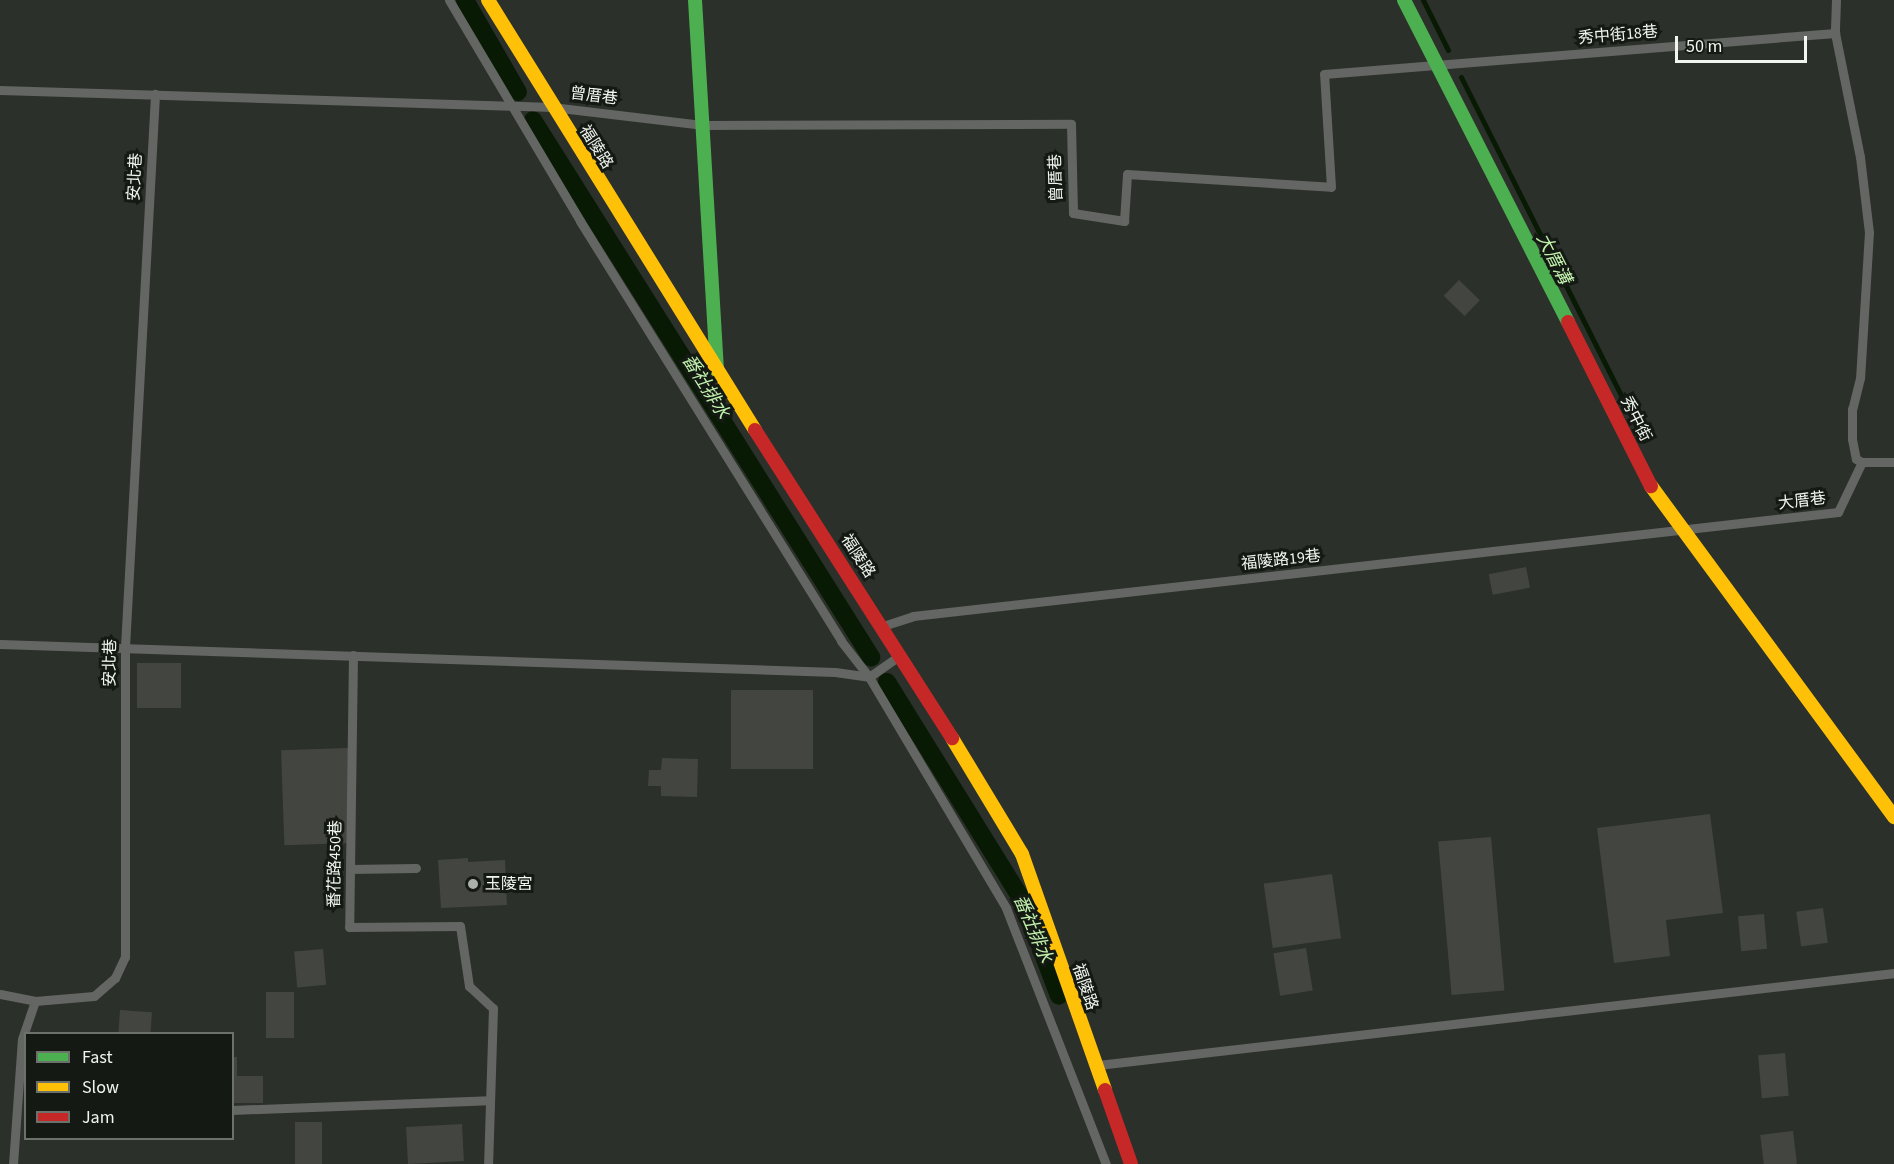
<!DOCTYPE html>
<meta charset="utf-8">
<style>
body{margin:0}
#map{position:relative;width:1894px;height:1164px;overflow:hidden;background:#2c302a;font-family:"Source Sans 3","Noto Sans TC",sans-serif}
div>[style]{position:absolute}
.stream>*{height:5px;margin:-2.5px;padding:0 2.5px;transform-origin:2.5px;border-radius:2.5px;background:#091a04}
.canal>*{height:18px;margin:-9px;padding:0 9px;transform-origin:9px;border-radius:9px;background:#091a04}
.building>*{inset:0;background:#424540;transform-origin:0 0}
.lane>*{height:9px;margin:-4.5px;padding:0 4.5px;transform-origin:4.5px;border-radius:4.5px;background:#636662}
.fast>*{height:14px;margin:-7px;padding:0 7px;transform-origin:7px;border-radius:7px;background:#4caf50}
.slow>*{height:14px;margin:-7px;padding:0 7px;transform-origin:7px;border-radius:7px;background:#ffc107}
.jam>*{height:14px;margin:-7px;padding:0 7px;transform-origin:7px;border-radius:7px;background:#c62828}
.dots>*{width:16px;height:16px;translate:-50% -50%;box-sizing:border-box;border:3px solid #151914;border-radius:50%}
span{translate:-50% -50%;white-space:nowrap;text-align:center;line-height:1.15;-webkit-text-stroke:6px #151914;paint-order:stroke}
.street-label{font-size:16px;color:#f0f5ee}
.poi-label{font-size:16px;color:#f0f5ee}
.left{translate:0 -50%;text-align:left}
.water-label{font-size:18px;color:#c1f1ad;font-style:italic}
.legend{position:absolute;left:24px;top:1032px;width:210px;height:108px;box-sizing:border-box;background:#151914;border:2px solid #6d716b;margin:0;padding:8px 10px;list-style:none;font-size:18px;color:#f0f5ee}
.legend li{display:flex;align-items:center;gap:12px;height:30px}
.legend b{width:30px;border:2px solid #6d716b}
.scale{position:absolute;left:1675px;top:36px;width:132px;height:27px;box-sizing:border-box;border:3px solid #f0f5ee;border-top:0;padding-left:8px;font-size:18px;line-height:21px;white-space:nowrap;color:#f0f5ee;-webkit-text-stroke:4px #151914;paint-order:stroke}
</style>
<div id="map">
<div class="stream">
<i style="left:1423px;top:0;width:56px;rotate:63.4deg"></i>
<i style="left:1461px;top:77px;width:407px;rotate:63.3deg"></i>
</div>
<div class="canal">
<i style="left:465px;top:0;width:106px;rotate:60.1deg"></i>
<i style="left:533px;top:120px;width:635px;rotate:57.81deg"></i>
<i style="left:887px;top:682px;width:260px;rotate:58.2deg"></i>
<i style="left:1024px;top:903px;width:99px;rotate:69.4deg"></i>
</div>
<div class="building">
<i style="left:1459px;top:280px;width:29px;height:22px;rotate:44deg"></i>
<i style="left:1526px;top:567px;width:21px;height:38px;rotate:79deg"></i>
<i style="left:137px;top:663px;width:44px;height:45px"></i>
<i style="left:813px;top:690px;width:79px;height:82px;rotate:90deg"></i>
<i style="left:348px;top:748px;width:95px;height:67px;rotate:88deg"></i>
<i style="clip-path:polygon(662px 758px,698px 759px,697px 797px,661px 796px,661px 786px,648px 786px,649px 770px,661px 770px)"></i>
<i style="clip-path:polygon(1710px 814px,1723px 913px,1666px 920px,1670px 956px,1614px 963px,1597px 828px)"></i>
<i style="left:1491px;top:837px;width:154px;height:53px;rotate:85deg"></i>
<i style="clip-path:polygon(468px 858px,468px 862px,505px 860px,507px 905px,441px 908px,438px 860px)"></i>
<i style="left:1332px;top:874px;width:65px;height:69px;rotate:82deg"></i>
<i style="left:1823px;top:908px;width:35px;height:27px;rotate:82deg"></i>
<i style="left:1764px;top:914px;width:35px;height:26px;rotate:85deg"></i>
<i style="left:1306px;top:948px;width:43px;height:33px;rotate:81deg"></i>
<i style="left:323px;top:949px;width:36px;height:29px;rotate:85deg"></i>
<i style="left:266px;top:992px;width:28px;height:46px"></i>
<i style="left:120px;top:1010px;width:32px;height:24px;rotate:4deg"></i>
<i style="left:1785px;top:1053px;width:43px;height:27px;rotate:85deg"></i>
<i style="clip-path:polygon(232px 1057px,237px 1057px,237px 1076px,263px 1076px,263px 1103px,232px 1103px)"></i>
<i style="left:295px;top:1122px;width:27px;height:42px"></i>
<i style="left:462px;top:1124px;width:37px;height:56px;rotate:87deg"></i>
<i style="left:1793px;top:1131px;width:33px;height:33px;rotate:83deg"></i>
</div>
<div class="lane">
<i style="left:449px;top:0;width:257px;rotate:59.3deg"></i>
<i style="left:580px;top:221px;width:494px;rotate:58.1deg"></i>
<i style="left:841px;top:641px;width:46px;rotate:52.1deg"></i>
<i style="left:869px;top:677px;width:269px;rotate:59.3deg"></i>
<i style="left:1006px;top:908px;width:275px;rotate:68.7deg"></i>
<i style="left:1836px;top:0;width:33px;rotate:92deg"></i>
<i style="left:1835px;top:33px;width:126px;rotate:78.6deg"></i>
<i style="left:1860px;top:157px;width:76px;rotate:83.2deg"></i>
<i style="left:1869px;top:232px;width:146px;rotate:93.5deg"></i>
<i style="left:1860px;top:378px;width:32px;rotate:104deg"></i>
<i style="left:1852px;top:409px;width:30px;rotate:90deg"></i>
<i style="left:1852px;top:439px;width:20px;rotate:79deg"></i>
<i style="left:1856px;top:459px;width:7px;rotate:27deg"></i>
<i style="left:0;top:90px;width:552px;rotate:1.76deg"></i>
<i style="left:552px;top:107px;width:153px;rotate:6.8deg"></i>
<i style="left:704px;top:125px;width:367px;rotate:-0.2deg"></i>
<i style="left:1071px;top:124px;width:89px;rotate:88.7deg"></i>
<i style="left:1073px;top:213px;width:52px;rotate:8.9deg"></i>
<i style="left:1124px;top:221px;width:47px;rotate:-86.3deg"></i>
<i style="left:1127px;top:174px;width:204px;rotate:3.6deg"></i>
<i style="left:1331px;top:187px;width:113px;rotate:-93.5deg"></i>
<i style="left:1324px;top:74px;width:513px;rotate:-4.59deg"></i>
<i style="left:886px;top:625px;width:28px;rotate:-18deg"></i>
<i style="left:913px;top:616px;width:931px;rotate:-6.41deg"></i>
<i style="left:1838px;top:512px;width:55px;rotate:-64.4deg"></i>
<i style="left:1862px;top:462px;width:32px"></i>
<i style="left:0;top:644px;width:835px;rotate:1.92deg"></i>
<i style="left:835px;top:672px;width:34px;rotate:8deg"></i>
<i style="left:869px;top:677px;width:37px;rotate:-35deg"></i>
<i style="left:353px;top:655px;width:272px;rotate:90.8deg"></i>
<i style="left:349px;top:927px;width:111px;rotate:-0.5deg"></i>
<i style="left:460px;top:926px;width:61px;rotate:81.5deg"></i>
<i style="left:469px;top:986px;width:33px;rotate:43deg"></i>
<i style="left:493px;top:1008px;width:156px;rotate:91.8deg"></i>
<i style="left:350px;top:869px;width:66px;rotate:-0.9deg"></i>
<i style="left:0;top:994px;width:36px;rotate:11deg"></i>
<i style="left:1098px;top:1065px;width:801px;rotate:-6.59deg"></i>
<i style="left:232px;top:1110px;width:257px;rotate:-2.2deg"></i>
<i style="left:13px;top:1164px;width:125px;rotate:-85.9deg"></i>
<i style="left:22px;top:1039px;width:40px;rotate:-71.1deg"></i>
<i style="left:35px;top:1001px;width:59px;rotate:-4.8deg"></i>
<i style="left:94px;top:996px;width:28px;rotate:-41deg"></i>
<i style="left:115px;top:978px;width:23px;rotate:-65deg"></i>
<i style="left:125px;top:957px;width:310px;rotate:-90deg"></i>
<i style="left:125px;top:647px;width:554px;rotate:-86.89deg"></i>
</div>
<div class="fast">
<i style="left:695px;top:0;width:372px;rotate:86.6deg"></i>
<i style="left:1404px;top:0;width:361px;rotate:63deg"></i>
</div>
<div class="slow">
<i style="left:488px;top:0;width:506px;rotate:58.16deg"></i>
<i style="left:1651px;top:486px;width:411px;rotate:53.7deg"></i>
<i style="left:952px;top:738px;width:135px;rotate:58.9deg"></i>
<i style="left:1022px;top:854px;width:250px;rotate:70.6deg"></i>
</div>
<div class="jam">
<i style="left:1568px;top:322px;width:184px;rotate:63.2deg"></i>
<i style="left:755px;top:430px;width:366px;rotate:57.4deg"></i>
<i style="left:1105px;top:1090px;width:78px;rotate:70.6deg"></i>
</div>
<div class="dots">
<i style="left:473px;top:884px;background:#abb0a9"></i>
</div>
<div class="street-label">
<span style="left:1618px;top:35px;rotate:-5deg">秀中街18巷</span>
<span style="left:594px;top:96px;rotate:7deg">曾厝巷</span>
<span style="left:596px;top:147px;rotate:58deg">福陵路</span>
<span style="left:135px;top:177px;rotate:-87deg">安北巷</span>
<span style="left:1056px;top:178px;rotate:-92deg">曾厝巷</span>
<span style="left:1636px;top:419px;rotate:63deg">秀中街</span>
<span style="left:1802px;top:501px;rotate:-7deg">大厝巷</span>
<span style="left:858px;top:556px;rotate:57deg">福陵路</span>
<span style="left:1281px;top:560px;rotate:-6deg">福陵路19巷</span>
<span style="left:110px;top:663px;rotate:-89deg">安北巷</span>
<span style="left:335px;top:864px;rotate:-89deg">番花路450巷</span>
<span style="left:1085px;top:987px;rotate:71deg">福陵路</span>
</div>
<div class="poi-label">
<span class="left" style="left:485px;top:884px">玉陵宮</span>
</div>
<div class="water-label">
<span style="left:1553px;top:259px;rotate:63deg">大厝溝</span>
<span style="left:705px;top:387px;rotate:58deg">番社排水</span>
<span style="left:1032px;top:929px;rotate:67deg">番社排水</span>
</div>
<ul class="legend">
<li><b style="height:8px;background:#4caf50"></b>Fast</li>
<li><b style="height:8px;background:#ffc107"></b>Slow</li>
<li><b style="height:8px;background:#c62828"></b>Jam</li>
</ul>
<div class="scale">50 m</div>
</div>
